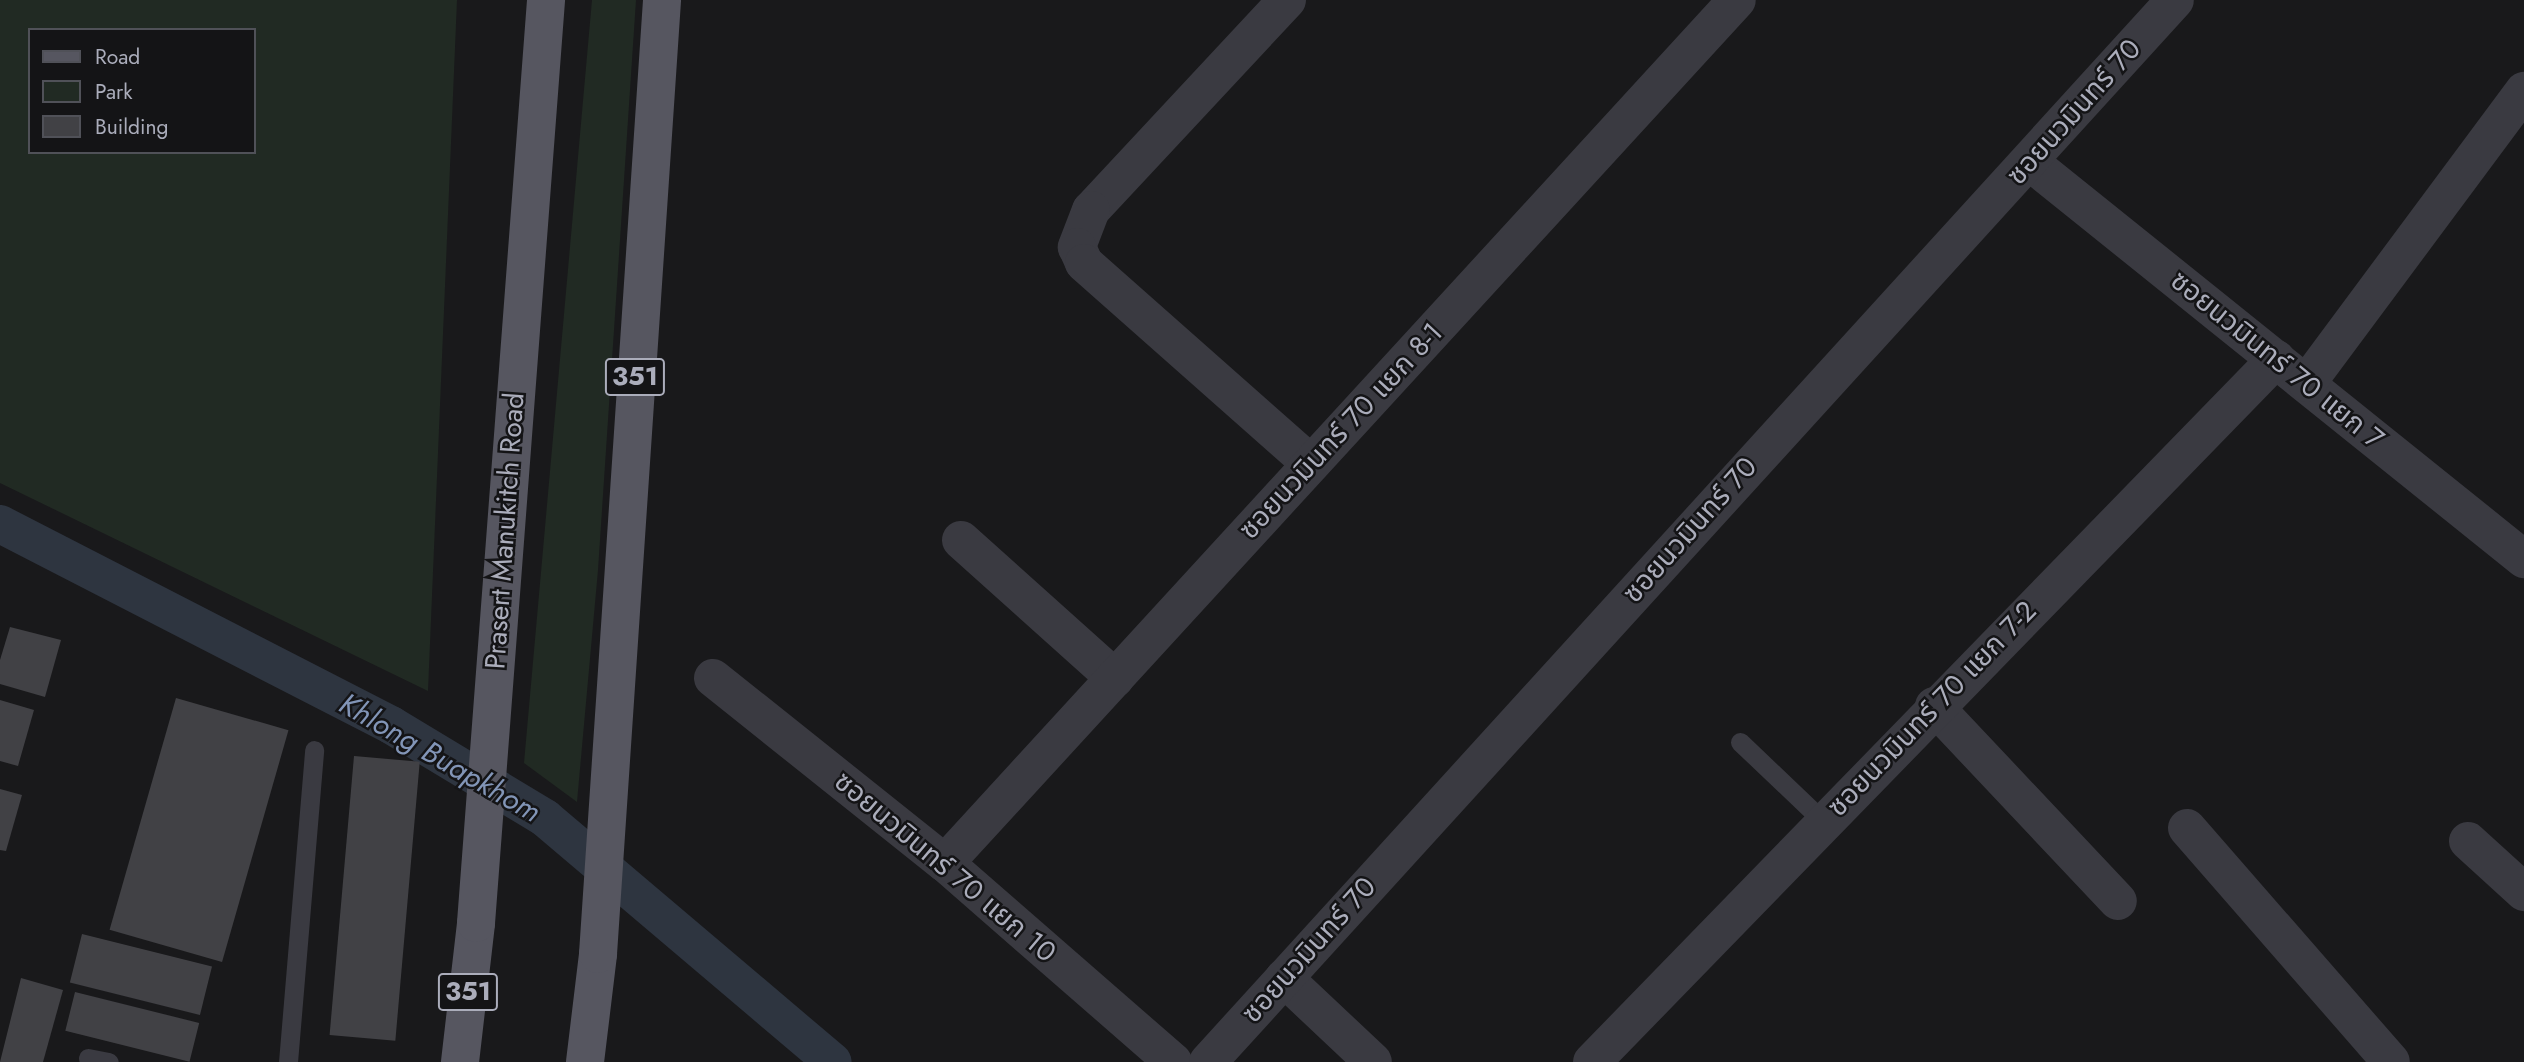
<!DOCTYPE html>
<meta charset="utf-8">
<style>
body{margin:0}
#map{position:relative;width:2524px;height:1062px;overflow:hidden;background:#19191b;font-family:Jost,"Noto Sans Thai",sans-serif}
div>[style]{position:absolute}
.green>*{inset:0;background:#212a23}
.canal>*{height:38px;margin:-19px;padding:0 19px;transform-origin:19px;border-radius:19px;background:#2e3540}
.building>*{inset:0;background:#414145;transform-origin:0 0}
.lane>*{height:19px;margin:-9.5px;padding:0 9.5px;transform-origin:9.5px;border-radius:9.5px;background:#3a3a41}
.street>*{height:38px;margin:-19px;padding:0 19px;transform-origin:19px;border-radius:19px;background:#3a3a41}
.primary>*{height:38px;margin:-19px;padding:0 19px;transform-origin:19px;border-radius:19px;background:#565660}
span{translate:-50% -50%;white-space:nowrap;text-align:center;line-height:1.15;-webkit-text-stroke:5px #141416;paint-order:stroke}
.shield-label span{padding:2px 5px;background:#141416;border:2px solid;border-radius:5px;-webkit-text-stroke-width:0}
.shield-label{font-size:26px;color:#abadbb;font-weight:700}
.street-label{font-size:28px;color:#abadbb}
.water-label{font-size:30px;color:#8295b7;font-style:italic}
.legend{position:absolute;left:28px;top:28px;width:228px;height:126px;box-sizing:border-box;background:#141416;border:2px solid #505158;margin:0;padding:9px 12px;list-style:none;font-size:21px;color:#abadbb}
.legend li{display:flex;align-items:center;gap:14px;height:35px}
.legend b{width:35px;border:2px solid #505158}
</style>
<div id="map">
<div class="green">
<i style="clip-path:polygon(evenodd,0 0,457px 0,428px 691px,0 483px,0 0,30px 30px,254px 30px,254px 152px,30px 152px,30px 30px)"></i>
<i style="clip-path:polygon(592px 0,636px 0,598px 570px,577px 802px,524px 763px)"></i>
</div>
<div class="canal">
<i style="left:0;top:524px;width:440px;rotate:27.2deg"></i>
<i style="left:391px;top:725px;width:180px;rotate:31.1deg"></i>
<i style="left:545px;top:818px;width:377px;rotate:40.3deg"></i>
</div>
<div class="building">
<i style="clip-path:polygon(10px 627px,61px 640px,45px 697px,0 684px,0 660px)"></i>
<i style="left:176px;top:698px;width:117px;height:241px;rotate:16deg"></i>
<i style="clip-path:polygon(0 700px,34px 710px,18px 766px,0 761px)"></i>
<i style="left:354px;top:756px;width:66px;height:280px;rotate:5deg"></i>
<i style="clip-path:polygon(0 789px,22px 795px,6px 851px,0 850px)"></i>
<i style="left:82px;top:934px;width:134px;height:50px;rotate:14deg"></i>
<i style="clip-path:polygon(21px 978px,63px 990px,43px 1062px,0 1062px)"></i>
<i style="left:75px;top:992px;width:128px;height:40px;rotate:14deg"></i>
</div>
<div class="lane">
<i style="left:1740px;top:742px;width:115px;rotate:43.6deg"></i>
<i style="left:88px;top:1058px;width:21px;rotate:11deg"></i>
<i style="left:288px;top:1062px;width:313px;rotate:-85.2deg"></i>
</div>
<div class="street">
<i style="left:1287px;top:0;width:287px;rotate:133deg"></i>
<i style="left:1091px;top:210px;width:40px;rotate:111deg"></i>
<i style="left:1077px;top:247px;width:17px;rotate:66deg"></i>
<i style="left:1084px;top:263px;width:303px;rotate:41.5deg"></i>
<i style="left:2030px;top:162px;width:634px;rotate:38.79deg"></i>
<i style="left:2307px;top:383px;width:364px;rotate:-53.4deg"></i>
<i style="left:961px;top:540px;width:207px;rotate:41.9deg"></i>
<i style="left:713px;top:678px;width:297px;rotate:38.6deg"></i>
<i style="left:945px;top:863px;width:303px;rotate:41.1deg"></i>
<i style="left:1934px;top:706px;width:268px;rotate:46.7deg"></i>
<i style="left:2187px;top:828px;width:310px;rotate:48.9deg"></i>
<i style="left:2468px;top:841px;width:76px;rotate:42.3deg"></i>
<i style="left:945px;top:863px;width:1171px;rotate:-47.46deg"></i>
<i style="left:1284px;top:978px;width:122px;rotate:43.3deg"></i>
<i style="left:1208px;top:1062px;width:1436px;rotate:-47.68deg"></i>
<i style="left:1592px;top:1062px;width:981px;rotate:-45.78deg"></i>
</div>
<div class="primary">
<i style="left:460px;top:1062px;width:140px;rotate:-83.4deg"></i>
<i style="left:476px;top:923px;width:926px;rotate:-85.66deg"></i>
<i style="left:585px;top:1062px;width:109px;rotate:-83.1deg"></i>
<i style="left:598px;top:954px;width:956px;rotate:-86.16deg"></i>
</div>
<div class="shield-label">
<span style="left:635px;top:377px">351</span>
<span style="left:468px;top:992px">351</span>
</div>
<div class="street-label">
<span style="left:2074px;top:112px;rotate:-48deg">ซอยนวมินทร์ 70</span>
<span style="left:2277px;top:360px;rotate:39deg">ซอยนวมินทร์ 70 แยก 7</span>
<span style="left:1341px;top:431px;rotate:-47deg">ซอยนวมินทร์ 70 แยก 8-1</span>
<span style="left:1690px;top:530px;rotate:-48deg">ซอยนวมินทร์ 70</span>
<span style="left:505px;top:531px;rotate:-86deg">Prasert Manukitch Road</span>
<span style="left:1932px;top:709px;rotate:-46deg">ซอยนวมินทร์ 70 แยก 7-2</span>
<span style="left:945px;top:867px;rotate:40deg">ซอยนวมินทร์ 70 แยก 10</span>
<span style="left:1309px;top:950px;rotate:-48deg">ซอยนวมินทร์ 70</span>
</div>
<div class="water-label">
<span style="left:440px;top:758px;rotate:30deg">Khlong Buapkhom</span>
</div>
<ul class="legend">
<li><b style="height:9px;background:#565660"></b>Road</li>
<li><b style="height:19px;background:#212a23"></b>Park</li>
<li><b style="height:19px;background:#414145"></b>Building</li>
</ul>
</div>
